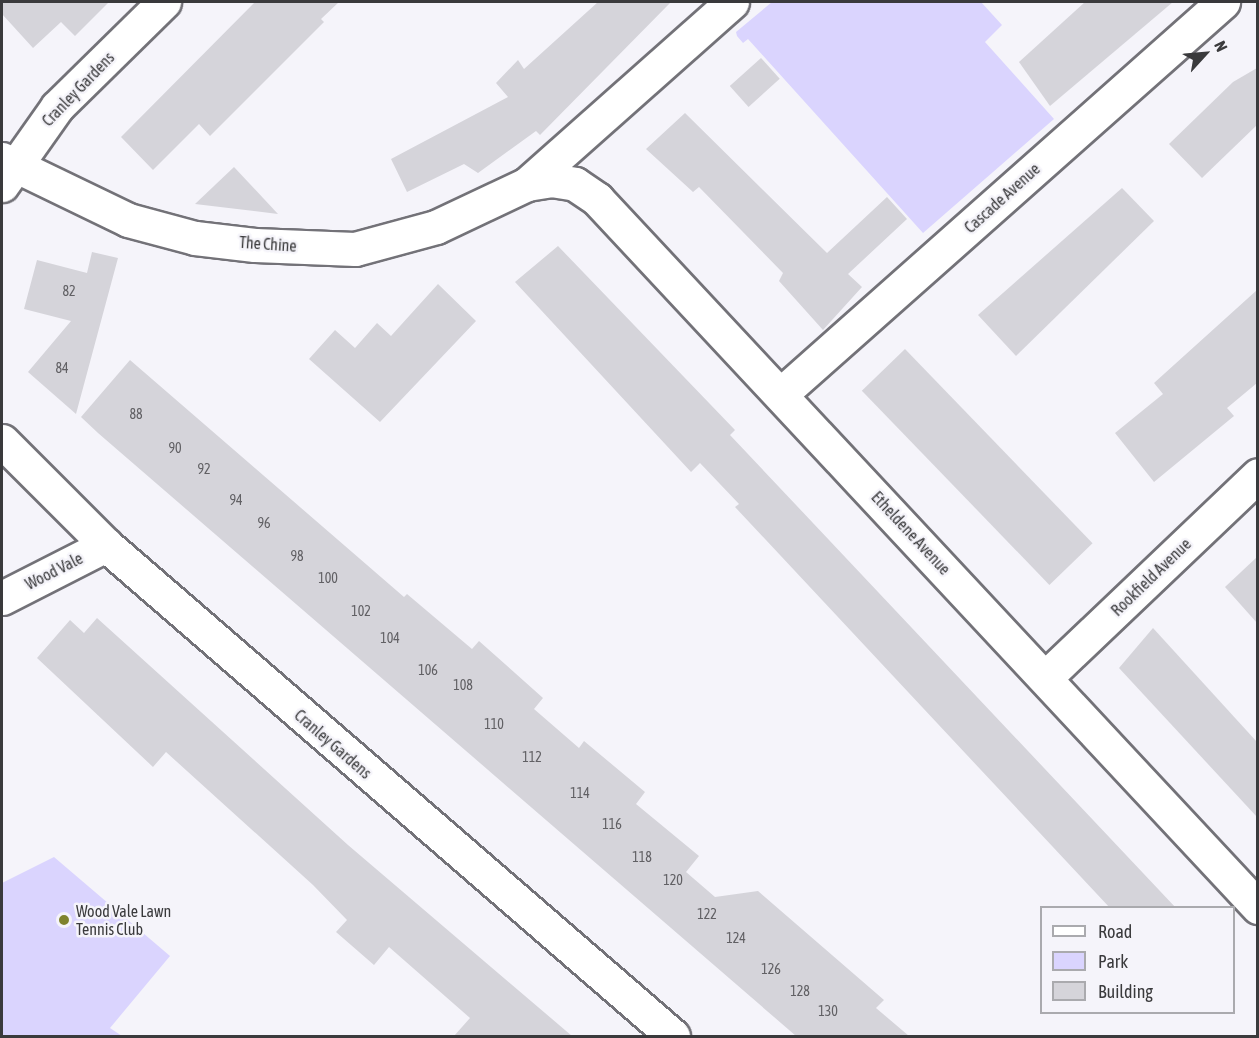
<!DOCTYPE html>
<style>
body{margin:0}
#map{position:relative;width:1259px;height:1038px;overflow:hidden;background:#f5f4fa;font-family:"Asap Condensed",sans-serif}
div>[style]{position:absolute}
.green>*{inset:0;background:#dad4fe}
.building>*{inset:0;background:#d5d4da;transform-origin:0 0}
.roads{filter:drop-shadow(2px 0 #737278) drop-shadow(-2px 0 #737278) drop-shadow(0 2px #737278) drop-shadow(0 -2px #737278)}
.street>*{height:33px;margin:-16.5px;padding:0 16.5px;transform-origin:16.5px;border-radius:16.5px;background:#fff}
.secondary>*{height:33px;margin:-16.5px;padding:0 16.5px;transform-origin:16.5px;border-radius:16.5px;background:#fff}
.dots>*{width:16px;height:16px;translate:-50% -50%;box-sizing:border-box;border:3px solid #f5f4fa;border-radius:50%}
span{translate:-50% -50%;white-space:nowrap;text-align:center;line-height:1.15;-webkit-text-stroke:5px #f5f4fa;paint-order:stroke}
.number-label{font-size:14px;color:#616064}
.number-label span{-webkit-text-stroke-width:0}
.street-label{font-size:16px;color:#3a3a3c}
.poi-label{font-size:16px;color:#3a3a3c}
.left{translate:0 -50%;text-align:left}
.frame{position:absolute;inset:0;border:3px solid #3a3a3c;pointer-events:none}
.legend{position:absolute;left:1040px;top:906px;width:195px;height:108px;box-sizing:border-box;background:#f5f4fa;border:2px solid #aaaaae;margin:0;padding:8px 10px;list-style:none;font-size:18px;color:#3a3a3c}
.legend li{display:flex;align-items:center;gap:12px;height:30px}
.legend b{width:30px;border:2px solid #aaaaae}
.north{position:absolute;left:1175px;top:24px;width:60px;height:60px;-webkit-text-stroke:4px #f5f4fa;paint-order:stroke;rotate:64deg;font-size:16px;font-weight:700;line-height:24px;text-align:center;color:#3a3a3c}
.north::after{content:'';display:block;margin:auto;width:21px;height:27px;background:#3a3a3c;clip-path:polygon(50% 0,100% 100%,50% 72%,0 100%)}
</style>
<div id="map">
<div class="green">
<i style="clip-path:polygon(772px 2px,981px 2px,1002px 25px,985px 42px,1054px 119px,923px 233px,748px 39px,743px 43px,737px 36px,736px 32px)"></i>
<i style="clip-path:polygon(54px 857px,170px 956px,110px 1028px,122px 1036px,2px 1036px,2px 883px)"></i>
</div>
<div class="building">
<i style="clip-path:polygon(2px 2px,109px 2px,75px 36px,61px 22px,33px 48px,2px 14px)"></i>
<i style="clip-path:polygon(255px 2px,339px 2px,321px 19px,324px 22px,210px 136px,199px 124px,153px 170px,121px 137px)"></i>
<i style="clip-path:polygon(598px 2px,671px 2px,540px 135px,536px 131px,478px 173px,464px 164px,407px 192px,391px 159px,508px 97px,496px 83px,518px 60px,524px 69px)"></i>
<i style="clip-path:polygon(1085px 2px,1173px 2px,1050px 106px,1019px 62px)"></i>
<i style="left:761px;top:58px;width:28px;height:42px;rotate:48deg"></i>
<i style="clip-path:polygon(1257px 68px,1257px 125px,1202px 178px,1169px 144px,1233px 82px)"></i>
<i style="clip-path:polygon(685px 113px,827px 253px,887px 197px,907px 219px,848px 274px,862px 287px,823px 330px,779px 281px,783px 273px,699px 187px,693px 192px,646px 149px)"></i>
<i style="clip-path:polygon(234px 167px,278px 214px,195px 204px)"></i>
<i style="clip-path:polygon(1122px 188px,1154px 221px,1016px 356px,978px 315px)"></i>
<i style="clip-path:polygon(558px 246px,735px 430px,730px 435px,747px 453px,1176px 908px,1110px 908px,735px 507px,739px 504px,700px 463px,691px 472px,515px 282px)"></i>
<i style="clip-path:polygon(92px 252px,118px 258px,76px 414px,28px 372px,71px 321px,24px 309px,37px 260px,87px 273px)"></i>
<i style="clip-path:polygon(438px 284px,476px 321px,380px 422px,309px 359px,335px 330px,355px 348px,377px 323px,391px 336px)"></i>
<i style="clip-path:polygon(1257px 290px,1257px 383px,1227px 408px,1234px 416px,1154px 482px,1115px 433px,1163px 394px,1154px 383px)"></i>
<i style="left:905px;top:349px;width:270px;height:60px;rotate:46deg"></i>
<i style="clip-path:polygon(130px 360px,404px 597px,407px 594px,472px 649px,479px 641px,543px 698px,534px 709px,579px 748px,584px 741px,645px 792px,636px 804px,699px 856px,686px 872px,715px 897px,758px 891px,884px 1000px,876px 1008px,909px 1036px,796px 1036px,98px 433px,81px 417px)"></i>
<i style="clip-path:polygon(1257px 557px,1257px 623px,1225px 587px)"></i>
<i style="clip-path:polygon(97px 618px,348px 845px,572px 1036px,454px 1036px,470px 1018px,389px 947px,374px 965px,336px 932px,347px 920px,313px 885px,166px 752px,153px 767px,37px 658px,70px 620px,84px 633px)"></i>
<i style="clip-path:polygon(1153px 628px,1257px 742px,1257px 817px,1119px 668px)"></i>
</div>
<div class="roads">
<div class="street">
<i style="left:2px;top:159px;width:140px;rotate:25.8deg"></i>
<i style="left:128px;top:220px;width:69px;rotate:15deg"></i>
<i style="left:195px;top:238px;width:60px;rotate:6.7deg"></i>
<i style="left:255px;top:245px;width:100px;rotate:2.3deg"></i>
<i style="left:355px;top:249px;width:84px;rotate:-15.2deg"></i>
<i style="left:436px;top:227px;width:101px;rotate:-25.3deg"></i>
<i style="left:527px;top:184px;width:24px;rotate:-9deg"></i>
<i style="left:551px;top:180px;width:24px;rotate:9deg"></i>
<i style="left:575px;top:184px;width:27px;rotate:34deg"></i>
<i style="left:597px;top:199px;width:969px;rotate:46.97deg"></i>
<i style="left:527px;top:184px;width:274px;rotate:-41.6deg"></i>
<i style="left:781px;top:394px;width:591px;rotate:-41.57deg"></i>
<i style="left:2px;top:598px;width:117px;rotate:-27deg"></i>
<i style="left:1045px;top:678px;width:294px;rotate:-43.6deg"></i>
</div>
<div class="secondary">
<i style="left:2px;top:185px;width:95px;rotate:-54.8deg"></i>
<i style="left:57px;top:107px;width:150px;rotate:-44.5deg"></i>
<i style="left:2px;top:441px;width:147px;rotate:45deg"></i>
<i style="left:106px;top:545px;width:750px;rotate:40.89deg"></i>
</div>
</div>
<div class="dots">
<i style="left:64px;top:920px;background:#7f832d"></i>
</div>
<div class="number-label">
<span style="left:69px;top:291px">82</span>
<span style="left:62px;top:368px">84</span>
<span style="left:136px;top:414px">88</span>
<span style="left:175px;top:448px">90</span>
<span style="left:204px;top:469px">92</span>
<span style="left:236px;top:500px">94</span>
<span style="left:264px;top:523px">96</span>
<span style="left:297px;top:556px">98</span>
<span style="left:328px;top:578px">100</span>
<span style="left:361px;top:611px">102</span>
<span style="left:390px;top:638px">104</span>
<span style="left:428px;top:670px">106</span>
<span style="left:463px;top:685px">108</span>
<span style="left:494px;top:724px">110</span>
<span style="left:532px;top:757px">112</span>
<span style="left:580px;top:793px">114</span>
<span style="left:612px;top:824px">116</span>
<span style="left:642px;top:857px">118</span>
<span style="left:673px;top:880px">120</span>
<span style="left:707px;top:914px">122</span>
<span style="left:736px;top:938px">124</span>
<span style="left:771px;top:969px">126</span>
<span style="left:800px;top:991px">128</span>
<span style="left:828px;top:1011px">130</span>
</div>
<div class="street-label">
<span style="left:78px;top:89px;rotate:-46deg">Cranley Gardens</span>
<span style="left:1002px;top:198px;rotate:-42deg">Cascade Avenue</span>
<span style="left:268px;top:244px;rotate:4deg">The Chine</span>
<span style="left:911px;top:533px;rotate:47deg">Etheldene Avenue</span>
<span style="left:54px;top:571px;rotate:-27deg">Wood Vale</span>
<span style="left:1151px;top:577px;rotate:-44deg">Rookfield Avenue</span>
<span style="left:333px;top:744px;rotate:41deg">Cranley Gardens</span>
</div>
<div class="poi-label">
<span class="left" style="left:76px;top:920px">Wood Vale Lawn<br>Tennis Club</span>
</div>
<div class="frame"></div>
<ul class="legend">
<li><b style="height:8px;background:#fff"></b>Road</li>
<li><b style="height:16px;background:#dad4fe"></b>Park</li>
<li><b style="height:16px;background:#d5d4da"></b>Building</li>
</ul>
<div class="north">N</div>
</div>
